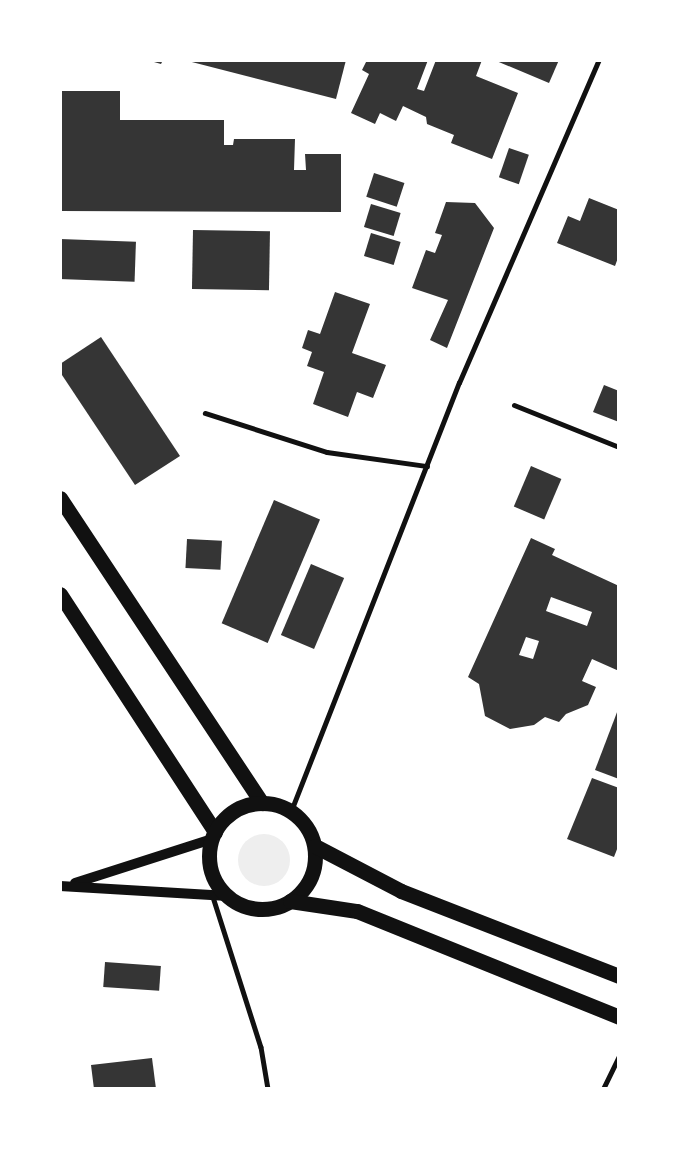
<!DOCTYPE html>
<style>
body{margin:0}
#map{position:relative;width:679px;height:1149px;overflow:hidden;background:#fff;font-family:"Varela Round",sans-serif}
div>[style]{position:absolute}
.green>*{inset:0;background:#eee}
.round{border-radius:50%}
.building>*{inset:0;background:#353535;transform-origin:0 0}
.service>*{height:4.5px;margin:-2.25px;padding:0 2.25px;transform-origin:2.25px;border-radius:2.25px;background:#111}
.pedestrian>*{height:5px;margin:-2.5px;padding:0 2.5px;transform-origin:2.5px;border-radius:2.5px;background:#111}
.tertiary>*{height:10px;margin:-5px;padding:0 5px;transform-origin:5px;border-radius:5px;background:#111}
.primary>*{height:15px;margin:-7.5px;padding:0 7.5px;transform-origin:7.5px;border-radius:7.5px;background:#111}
.primary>.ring{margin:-7.5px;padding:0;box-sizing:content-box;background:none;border:15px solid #111;border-radius:50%}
span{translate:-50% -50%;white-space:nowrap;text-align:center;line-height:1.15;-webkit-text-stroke:4.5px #fff;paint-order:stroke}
.frame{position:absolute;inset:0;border:62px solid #fff;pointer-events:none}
</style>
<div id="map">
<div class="green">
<i class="round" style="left:238px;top:834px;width:52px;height:52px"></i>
</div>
<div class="building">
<i style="clip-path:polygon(147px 60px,163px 60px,161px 64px)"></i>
<i style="clip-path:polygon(184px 60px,346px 60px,336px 99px)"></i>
<i style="clip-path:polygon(367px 60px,428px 60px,417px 89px,424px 91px,436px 60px,482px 60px,476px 76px,518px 93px,492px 159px,451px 143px,454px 135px,427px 124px,426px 117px,403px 106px,396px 121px,380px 113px,375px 124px,351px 113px,369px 74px,362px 70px)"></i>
<i style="clip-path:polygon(494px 60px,559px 60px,549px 83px)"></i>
<i style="clip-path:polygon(60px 91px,120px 91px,120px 120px,224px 120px,224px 145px,233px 145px,234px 139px,295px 139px,294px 170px,306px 170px,305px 154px,341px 154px,341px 212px,60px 211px)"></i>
<i style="left:509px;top:148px;width:21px;height:31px;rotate:19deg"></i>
<i style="left:374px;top:173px;width:32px;height:25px;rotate:18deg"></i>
<i style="clip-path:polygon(589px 198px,619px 210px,619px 255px,615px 266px,557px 243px,568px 216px,580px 221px)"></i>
<i style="clip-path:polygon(446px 202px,475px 203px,494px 228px,447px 348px,430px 340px,448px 300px,412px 288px,426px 250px,435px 253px,442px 235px,435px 233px)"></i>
<i style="left:371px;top:204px;width:31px;height:24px;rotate:17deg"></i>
<i style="left:193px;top:230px;width:77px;height:59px;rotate:1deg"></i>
<i style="left:371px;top:233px;width:31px;height:24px;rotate:17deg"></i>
<i style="left:60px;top:239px;width:76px;height:40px;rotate:2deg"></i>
<i style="clip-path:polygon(335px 292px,370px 304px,352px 353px,386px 365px,373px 398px,357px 392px,348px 417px,313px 404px,324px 372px,307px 366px,312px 352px,302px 348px,308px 330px,320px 334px)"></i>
<i style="clip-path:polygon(101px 337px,180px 456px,135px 485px,60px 372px,60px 364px)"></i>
<i style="clip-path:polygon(604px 385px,619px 391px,619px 422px,593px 412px)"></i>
<i style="left:531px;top:466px;width:33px;height:44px;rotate:23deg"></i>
<i style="left:274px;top:500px;width:50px;height:134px;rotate:23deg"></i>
<i style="clip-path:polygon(evenodd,531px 538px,555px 549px,552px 555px,619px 586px,619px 671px,592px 659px,582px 681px,596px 687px,588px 705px,566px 714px,559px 722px,545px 717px,534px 725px,510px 729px,485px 716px,479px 684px,468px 677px,531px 538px,551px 597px,592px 612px,587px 626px,546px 611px,551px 597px,531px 538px,526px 637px,539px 641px,533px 659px,519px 655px,526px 637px)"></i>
<i style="left:187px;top:539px;width:35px;height:29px;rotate:3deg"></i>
<i style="left:311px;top:564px;width:36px;height:77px;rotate:23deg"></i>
<i style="clip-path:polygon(619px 707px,619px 779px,595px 770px)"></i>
<i style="clip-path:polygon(592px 778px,619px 788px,619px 844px,614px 857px,567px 839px)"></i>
<i style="left:105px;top:962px;width:56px;height:25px;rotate:4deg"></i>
<i style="clip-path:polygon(152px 1058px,156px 1089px,94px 1089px,91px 1065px)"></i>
</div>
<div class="service">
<i style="left:205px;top:413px;width:128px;rotate:17.7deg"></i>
<i style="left:327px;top:452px;width:101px;rotate:8deg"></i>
<i style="left:291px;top:811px;width:460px;rotate:-68.6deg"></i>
<i style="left:459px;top:383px;width:352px;rotate:-66.6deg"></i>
<i style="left:213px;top:897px;width:157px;rotate:72.3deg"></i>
<i style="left:261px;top:1047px;width:43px;rotate:80.5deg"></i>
<i style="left:603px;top:1089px;width:37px;rotate:-64deg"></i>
</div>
<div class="pedestrian">
<i style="left:514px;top:405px;width:113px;rotate:21.8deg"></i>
</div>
<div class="tertiary">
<i style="left:75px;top:883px;width:144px;rotate:-17.8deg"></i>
<i style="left:60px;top:886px;width:168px;rotate:3.4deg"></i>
</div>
<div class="primary">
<i style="left:60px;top:498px;width:366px;rotate:56.5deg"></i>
<i style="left:60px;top:594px;width:284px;rotate:56.9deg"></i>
<i class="ring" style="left:209px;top:803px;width:91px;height:91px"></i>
<i style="left:315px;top:846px;width:97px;rotate:27.6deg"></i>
<i style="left:401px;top:891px;width:234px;rotate:21.3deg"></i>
<i style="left:290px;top:901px;width:68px;rotate:8.5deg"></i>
<i style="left:357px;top:911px;width:283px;rotate:22deg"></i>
</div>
<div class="frame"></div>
</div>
